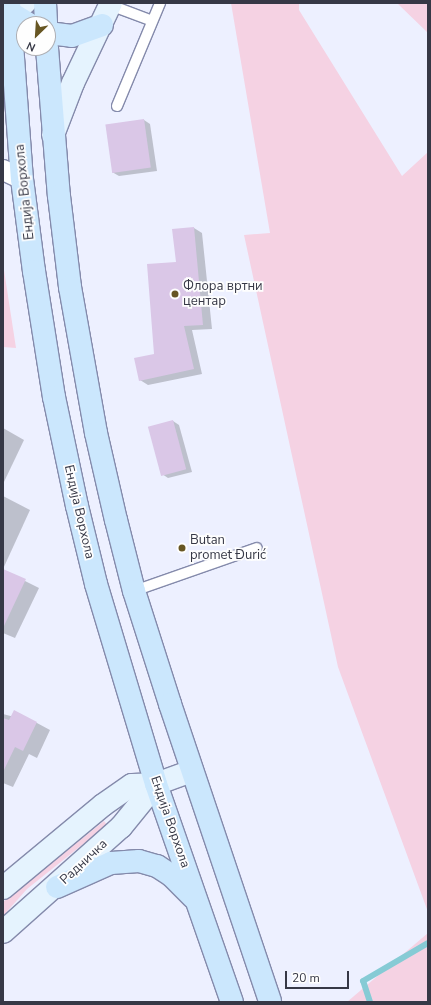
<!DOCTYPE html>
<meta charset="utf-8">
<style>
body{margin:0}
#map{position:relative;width:431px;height:1005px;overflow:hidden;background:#edf0ff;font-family:"Nunito Sans",sans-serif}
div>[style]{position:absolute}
.green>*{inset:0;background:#f5d2e3}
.shadow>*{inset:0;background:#0003}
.stream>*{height:6px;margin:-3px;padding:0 3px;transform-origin:3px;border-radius:3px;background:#86cbd5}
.building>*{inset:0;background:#dac7e7;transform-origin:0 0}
.roads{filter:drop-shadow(1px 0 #848aab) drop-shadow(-1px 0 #848aab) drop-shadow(0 1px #848aab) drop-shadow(0 -1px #848aab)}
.lane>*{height:10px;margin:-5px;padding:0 5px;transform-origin:5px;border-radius:5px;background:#fff}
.street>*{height:20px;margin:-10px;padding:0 10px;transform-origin:10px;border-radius:10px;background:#fff}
.secondary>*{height:22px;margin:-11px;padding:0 11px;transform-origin:11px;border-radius:11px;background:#e5f3fe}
.primary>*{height:22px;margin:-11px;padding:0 11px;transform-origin:11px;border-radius:11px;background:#cbe7fd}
.dots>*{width:11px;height:11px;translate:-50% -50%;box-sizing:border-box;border:2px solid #fefefe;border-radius:50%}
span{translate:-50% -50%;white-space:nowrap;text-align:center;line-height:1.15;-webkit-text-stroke:3.5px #fefefe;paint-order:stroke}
.street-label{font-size:13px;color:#363846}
.poi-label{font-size:13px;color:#363846}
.left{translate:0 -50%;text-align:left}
.frame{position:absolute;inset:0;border:4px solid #363846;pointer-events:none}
.north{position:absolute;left:16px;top:16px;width:40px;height:40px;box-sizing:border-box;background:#fefefe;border:1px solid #aeafb4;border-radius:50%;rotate:205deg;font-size:11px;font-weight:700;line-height:16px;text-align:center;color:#363846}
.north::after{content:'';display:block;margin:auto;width:14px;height:18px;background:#675623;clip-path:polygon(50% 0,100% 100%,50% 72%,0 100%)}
.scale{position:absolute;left:285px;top:971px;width:64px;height:18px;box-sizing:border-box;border:2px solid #363846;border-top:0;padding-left:5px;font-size:12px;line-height:14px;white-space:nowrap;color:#363846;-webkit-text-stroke:3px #fefefe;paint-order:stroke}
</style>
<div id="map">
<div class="green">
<i style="clip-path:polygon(231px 3px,299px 3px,299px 10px,402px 176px,428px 152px,428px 912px,338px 667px,244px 235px,270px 233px)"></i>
<i style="clip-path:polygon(397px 3px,428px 3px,428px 33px)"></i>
<i style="clip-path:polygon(3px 270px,4px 270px,16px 348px,3px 347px)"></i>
<i style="clip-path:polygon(104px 821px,107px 825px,27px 889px,3px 916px,3px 902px)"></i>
<i style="clip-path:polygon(428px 933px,428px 1002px,347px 1002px)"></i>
</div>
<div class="shadow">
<i style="clip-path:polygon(144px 120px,150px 124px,157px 171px,119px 176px,112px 172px)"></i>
<i style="clip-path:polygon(194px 228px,202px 233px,212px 329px,192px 330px,202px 374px,148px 385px,140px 380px,155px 354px,177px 263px)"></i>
<i style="clip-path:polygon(173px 421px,179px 425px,192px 472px,168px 478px,162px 474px)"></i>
<i style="clip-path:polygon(3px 428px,24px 440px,3px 484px)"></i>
<i style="clip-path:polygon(3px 496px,30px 510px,3px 569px)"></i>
<i style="clip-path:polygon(3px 570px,39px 588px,15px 638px,3px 633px)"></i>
<i style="clip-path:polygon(3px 714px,37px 723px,50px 730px,37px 758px,29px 754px,13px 787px,3px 783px)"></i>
</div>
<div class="stream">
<i style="left:370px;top:1002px;width:22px;rotate:-108deg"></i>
<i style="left:363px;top:981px;width:75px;rotate:-30.3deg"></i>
</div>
<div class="building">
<i style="left:144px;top:119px;width:49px;height:39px;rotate:82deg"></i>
<i style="clip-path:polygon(194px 227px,203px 325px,184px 326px,194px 369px,139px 381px,134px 358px,154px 354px,147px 264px,176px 262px,172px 229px)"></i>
<i style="left:173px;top:420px;width:51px;height:26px;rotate:75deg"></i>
<i style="clip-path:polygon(3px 569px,26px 579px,3px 628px)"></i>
<i style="clip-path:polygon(14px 710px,37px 722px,23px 751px,15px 747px,3px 772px,3px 718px,9px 720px)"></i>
</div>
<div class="roads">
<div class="lane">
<i style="left:110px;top:5px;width:43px;rotate:20.6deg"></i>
<i style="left:117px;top:106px;width:112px;rotate:-67.3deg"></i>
<i style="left:134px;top:591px;width:130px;rotate:-19.3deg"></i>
</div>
<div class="street">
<i style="left:3px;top:170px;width:21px;rotate:25deg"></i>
</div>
<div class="secondary">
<i style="left:9px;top:4px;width:16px;rotate:-4deg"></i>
<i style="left:53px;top:135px;width:56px;rotate:-69deg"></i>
<i style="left:73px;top:83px;width:89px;rotate:-64.6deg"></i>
<i style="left:3px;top:888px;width:130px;rotate:-39.7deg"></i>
<i style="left:103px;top:805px;width:35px;rotate:-35deg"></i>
<i style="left:132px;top:785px;width:24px;rotate:-2deg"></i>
<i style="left:156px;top:784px;width:38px;rotate:-20deg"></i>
<i style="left:3px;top:932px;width:158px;rotate:-41.7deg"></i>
<i style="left:121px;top:827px;width:55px;rotate:-50.9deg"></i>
</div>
<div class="primary">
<i style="left:9px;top:3px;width:176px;rotate:85.8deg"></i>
<i style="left:22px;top:179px;width:93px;rotate:82.6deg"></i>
<i style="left:34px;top:271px;width:128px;rotate:81deg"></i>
<i style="left:54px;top:397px;width:111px;rotate:78.1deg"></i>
<i style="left:77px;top:506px;width:80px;rotate:76.3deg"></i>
<i style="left:96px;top:584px;width:209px;rotate:73.3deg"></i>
<i style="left:156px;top:784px;width:231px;rotate:70.8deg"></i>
<i style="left:45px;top:3px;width:21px;rotate:87deg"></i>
<i style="left:9px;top:12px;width:23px;rotate:31deg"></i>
<i style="left:48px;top:33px;width:24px;rotate:7deg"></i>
<i style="left:72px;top:36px;width:32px;rotate:-20deg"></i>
<i style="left:47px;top:48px;width:148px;rotate:85.4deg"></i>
<i style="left:59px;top:196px;width:92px;rotate:83.1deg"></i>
<i style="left:70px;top:287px;width:148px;rotate:79.9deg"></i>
<i style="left:96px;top:433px;width:89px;rotate:77.1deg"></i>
<i style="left:116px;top:520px;width:73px;rotate:75.8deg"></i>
<i style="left:134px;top:591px;width:119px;rotate:72.3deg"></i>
<i style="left:170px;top:704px;width:314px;rotate:71.4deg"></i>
<i style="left:57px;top:887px;width:59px;rotate:-24deg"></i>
<i style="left:111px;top:863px;width:28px;rotate:-4deg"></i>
<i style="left:139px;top:861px;width:19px;rotate:16deg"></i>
<i style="left:157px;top:866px;width:17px;rotate:33deg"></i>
<i style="left:171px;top:875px;width:31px;rotate:45deg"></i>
</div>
</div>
<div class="dots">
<i style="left:175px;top:294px;background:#675623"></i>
<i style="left:182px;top:548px;background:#675623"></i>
</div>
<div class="street-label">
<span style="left:25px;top:192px;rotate:-96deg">Ендија Ворхола</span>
<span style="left:79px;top:512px;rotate:77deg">Ендија Ворхола</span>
<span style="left:170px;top:822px;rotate:71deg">Ендија Ворхола</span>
<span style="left:84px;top:862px;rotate:-43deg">Радничка</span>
</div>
<div class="poi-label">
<span class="left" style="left:183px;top:294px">Флора вртни<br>центар</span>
<span class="left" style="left:190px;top:548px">Butan<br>promet Đurić</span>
</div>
<div class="frame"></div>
<div class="north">N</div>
<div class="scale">20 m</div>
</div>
